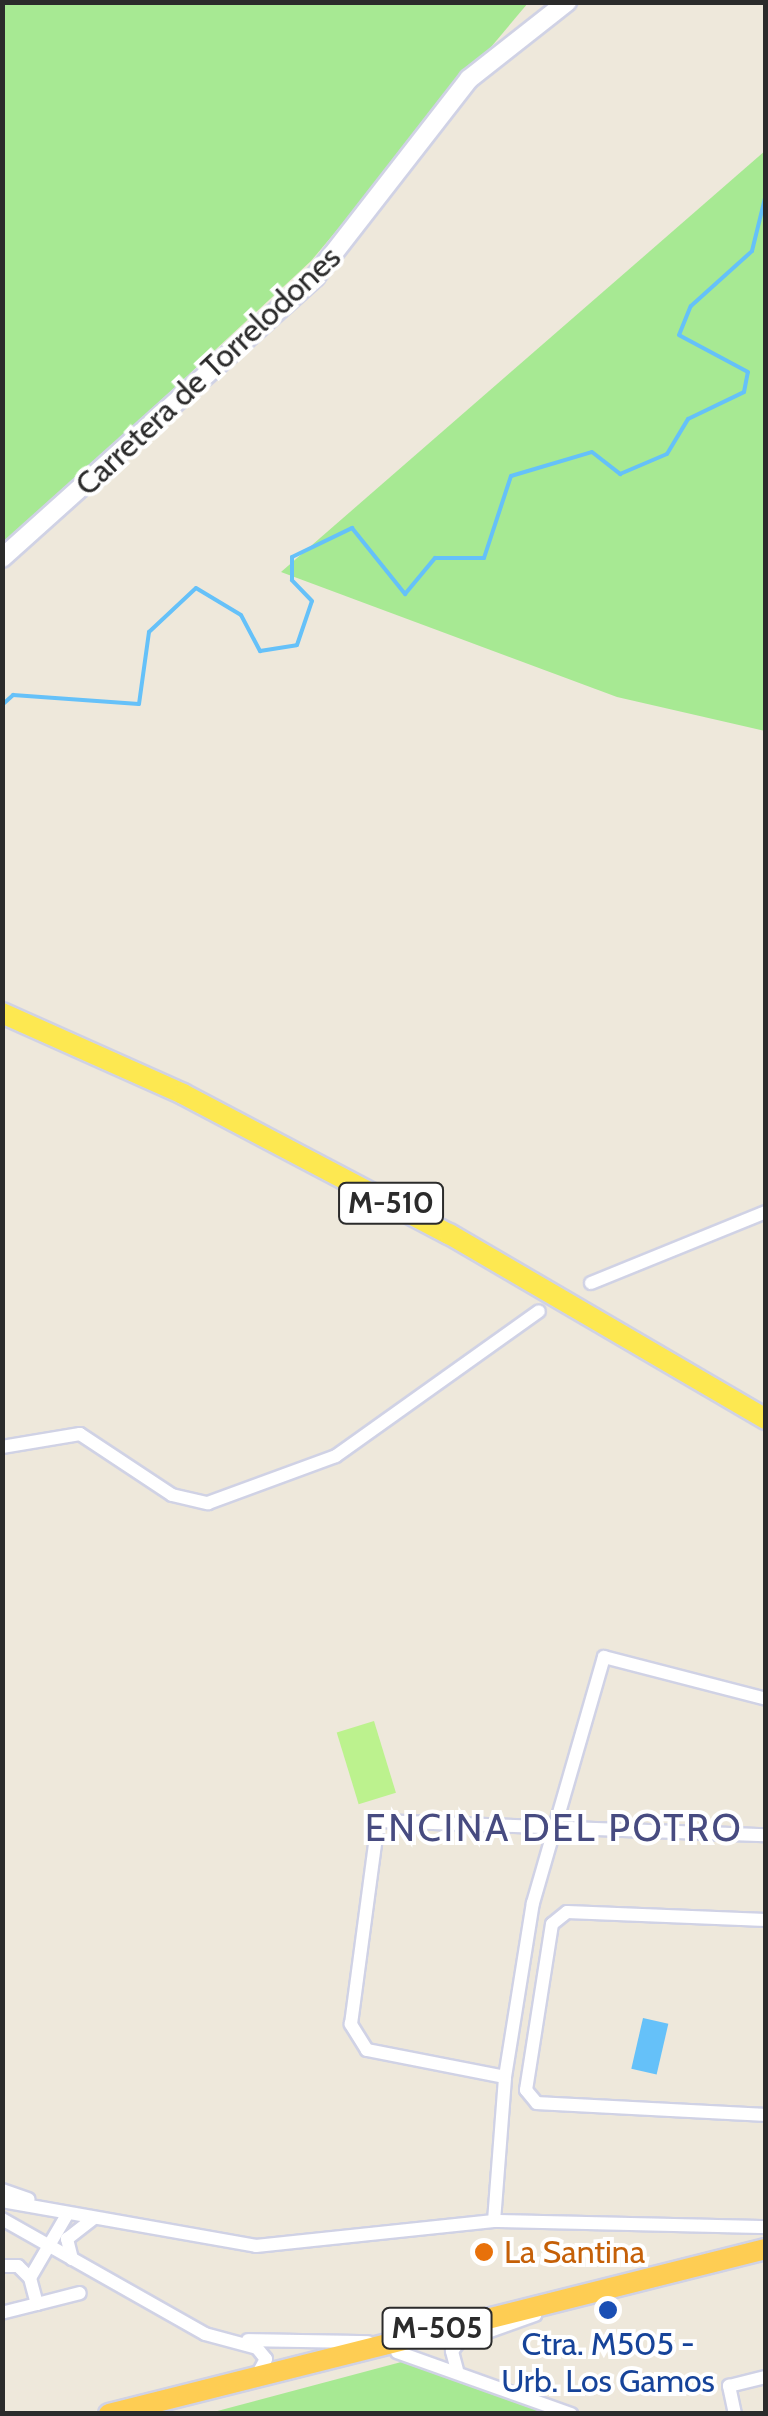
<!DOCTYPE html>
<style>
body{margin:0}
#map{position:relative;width:768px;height:2416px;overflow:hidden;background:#eee8db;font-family:Cabin,sans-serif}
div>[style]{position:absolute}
.green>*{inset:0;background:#a7e993}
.pitch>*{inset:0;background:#bcf28e;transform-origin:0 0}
.water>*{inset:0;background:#65c1f9;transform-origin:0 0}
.stream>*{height:4px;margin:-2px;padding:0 2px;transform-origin:2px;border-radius:2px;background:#65c1f9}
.roads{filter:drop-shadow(2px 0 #d0d2e5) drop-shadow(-2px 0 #d0d2e5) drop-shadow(0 2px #d0d2e5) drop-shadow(0 -2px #d0d2e5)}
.minor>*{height:12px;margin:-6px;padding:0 6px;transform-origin:6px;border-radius:6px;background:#fff}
.secondary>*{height:18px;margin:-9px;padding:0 9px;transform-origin:9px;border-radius:9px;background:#fff}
.primary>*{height:20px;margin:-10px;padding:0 10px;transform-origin:10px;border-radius:10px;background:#fde851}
.trunk>*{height:20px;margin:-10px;padding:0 10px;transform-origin:10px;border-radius:10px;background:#fecd53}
.dots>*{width:28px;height:28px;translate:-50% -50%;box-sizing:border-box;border:5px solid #fff;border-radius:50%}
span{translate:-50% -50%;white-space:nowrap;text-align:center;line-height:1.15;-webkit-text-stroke:8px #fff;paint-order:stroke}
.shield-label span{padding:2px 8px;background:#fff;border:2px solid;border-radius:8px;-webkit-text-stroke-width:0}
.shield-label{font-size:30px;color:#2b2b2b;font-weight:700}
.street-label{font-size:32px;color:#2b2b2b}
.food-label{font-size:32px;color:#c56008}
.left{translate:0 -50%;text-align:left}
.transit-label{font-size:32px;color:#164399}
.quarter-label{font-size:38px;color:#474b80;letter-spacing:2.5px}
.frame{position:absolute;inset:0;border:5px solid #2b2b2b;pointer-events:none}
</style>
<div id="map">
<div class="green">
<i style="clip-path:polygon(3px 3px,528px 3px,311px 261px,3px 547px)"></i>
<i style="clip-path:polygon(765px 151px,765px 731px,617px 697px,281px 572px)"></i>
<i style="clip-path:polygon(405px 2361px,545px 2413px,206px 2414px)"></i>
</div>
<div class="pitch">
<i style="left:374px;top:1721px;width:75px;height:39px;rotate:73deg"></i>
</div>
<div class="water">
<i style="left:643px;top:2018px;width:26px;height:52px;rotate:13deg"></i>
</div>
<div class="stream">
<i style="left:2px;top:705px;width:15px;rotate:-42deg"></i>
<i style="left:13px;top:695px;width:126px;rotate:4.1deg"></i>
<i style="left:139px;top:704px;width:73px;rotate:-82.1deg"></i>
<i style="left:149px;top:632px;width:64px;rotate:-43.1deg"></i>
<i style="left:196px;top:588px;width:52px;rotate:31deg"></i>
<i style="left:241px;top:615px;width:41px;rotate:62.2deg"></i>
<i style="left:260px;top:651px;width:37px;rotate:-9deg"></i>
<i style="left:297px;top:645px;width:46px;rotate:-71.2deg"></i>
<i style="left:312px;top:601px;width:29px;rotate:-134deg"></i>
<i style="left:292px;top:580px;width:23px;rotate:-90deg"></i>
<i style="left:292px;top:557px;width:67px;rotate:-25.8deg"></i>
<i style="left:352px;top:528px;width:85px;rotate:51.2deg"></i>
<i style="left:405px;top:594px;width:47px;rotate:-50.2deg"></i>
<i style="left:435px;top:558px;width:49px"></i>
<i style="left:484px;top:558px;width:86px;rotate:-71.8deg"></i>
<i style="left:511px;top:476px;width:84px;rotate:-16.5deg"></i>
<i style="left:592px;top:452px;width:36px;rotate:38deg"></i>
<i style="left:620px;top:474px;width:51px;rotate:-23.1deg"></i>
<i style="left:667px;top:454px;width:41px;rotate:-59deg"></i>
<i style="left:688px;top:419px;width:62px;rotate:-25.7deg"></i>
<i style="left:744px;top:392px;width:20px;rotate:-79deg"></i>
<i style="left:748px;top:372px;width:78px;rotate:-151.8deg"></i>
<i style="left:679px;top:335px;width:31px;rotate:-68deg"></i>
<i style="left:691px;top:306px;width:82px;rotate:-42deg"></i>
<i style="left:752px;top:251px;width:59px;rotate:-76.2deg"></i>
</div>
<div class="roads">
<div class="minor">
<i style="left:591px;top:1283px;width:189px;rotate:-22.1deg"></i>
<i style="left:2px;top:1447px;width:79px;rotate:-9.5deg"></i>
<i style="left:80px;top:1434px;width:110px;rotate:33.5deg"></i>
<i style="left:172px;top:1495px;width:37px;rotate:13deg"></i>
<i style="left:208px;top:1503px;width:136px;rotate:-20.2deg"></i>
<i style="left:336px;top:1456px;width:249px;rotate:-35.5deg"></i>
<i style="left:766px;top:1920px;width:199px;rotate:-177.7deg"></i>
<i style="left:567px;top:1912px;width:19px;rotate:141deg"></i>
<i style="left:552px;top:1924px;width:168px;rotate:98.9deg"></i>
<i style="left:526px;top:2090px;width:17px;rotate:50deg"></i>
<i style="left:537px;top:2103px;width:229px;rotate:3deg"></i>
<i style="left:505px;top:2077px;width:141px;rotate:-168.9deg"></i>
<i style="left:367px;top:2050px;width:31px;rotate:-122deg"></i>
<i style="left:351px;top:2024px;width:205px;rotate:-82.4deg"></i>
<i style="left:378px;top:1821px;width:388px;rotate:2.1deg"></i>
<i style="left:2px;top:2190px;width:28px;rotate:19deg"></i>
<i style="left:2px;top:2201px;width:258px;rotate:10deg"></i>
<i style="left:256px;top:2246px;width:239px;rotate:-6deg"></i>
<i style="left:494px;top:2221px;width:272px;rotate:1.3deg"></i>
<i style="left:2px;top:2219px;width:233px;rotate:29.5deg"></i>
<i style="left:205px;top:2334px;width:54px;rotate:15.1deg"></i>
<i style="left:257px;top:2348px;width:14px;rotate:51deg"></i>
<i style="left:266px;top:2359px;width:18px;rotate:119deg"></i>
<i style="left:494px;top:2221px;width:144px;rotate:-85.6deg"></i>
<i style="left:505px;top:2077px;width:176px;rotate:-80.9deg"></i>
<i style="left:533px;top:1903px;width:256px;rotate:-73.9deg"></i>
<i style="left:604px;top:1657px;width:167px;rotate:14.5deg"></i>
<i style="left:72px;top:2259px;width:21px;rotate:-104deg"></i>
<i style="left:67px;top:2239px;width:33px;rotate:-38deg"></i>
<i style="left:2px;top:2266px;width:16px"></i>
<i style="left:18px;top:2266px;width:17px;rotate:45deg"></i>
<i style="left:30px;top:2278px;width:27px;rotate:75deg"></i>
<i style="left:37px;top:2304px;width:36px;rotate:166deg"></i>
<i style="left:30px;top:2278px;width:75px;rotate:-59.7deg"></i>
<i style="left:37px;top:2304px;width:44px;rotate:-14.3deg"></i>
<i style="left:248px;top:2340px;width:120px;rotate:1deg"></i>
<i style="left:397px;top:2352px;width:185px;rotate:19.6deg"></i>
<i style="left:457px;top:2370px;width:20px;rotate:-105deg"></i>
<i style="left:452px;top:2351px;width:11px;rotate:-52deg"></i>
<i style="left:459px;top:2342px;width:81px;rotate:-19.6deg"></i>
<i style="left:735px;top:2414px;width:29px;rotate:-102deg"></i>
<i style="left:729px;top:2386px;width:38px;rotate:-14deg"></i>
</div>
<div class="secondary">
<i style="left:2px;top:558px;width:421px;rotate:-41.9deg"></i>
<i style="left:315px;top:277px;width:251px;rotate:-52.1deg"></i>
<i style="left:469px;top:79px;width:125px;rotate:-38.2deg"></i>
</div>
<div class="primary">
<i style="left:2px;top:1013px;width:198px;rotate:24.1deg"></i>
<i style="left:183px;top:1094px;width:301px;rotate:27.8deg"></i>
<i style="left:449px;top:1234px;width:367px;rotate:30.3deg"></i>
</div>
<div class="trunk">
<i style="left:109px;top:2414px;width:677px;rotate:-14.1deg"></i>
</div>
</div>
<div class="dots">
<i style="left:484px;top:2252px;background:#e8710a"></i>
<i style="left:608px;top:2310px;background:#1a4fb4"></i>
</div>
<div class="shield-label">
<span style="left:391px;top:1203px">M-510</span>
<span style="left:437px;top:2328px">M-505</span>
</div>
<div class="street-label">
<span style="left:208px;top:371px;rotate:-43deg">Carretera de Torrelodones</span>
</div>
<div class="food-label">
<span class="left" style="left:504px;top:2252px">La Santina</span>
</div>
<div class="transit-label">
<span style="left:608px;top:2363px">Ctra. M505 -<br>Urb. Los Gamos</span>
</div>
<div class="quarter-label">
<span style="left:554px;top:1828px">ENCINA DEL POTRO</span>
</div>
<div class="frame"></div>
</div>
